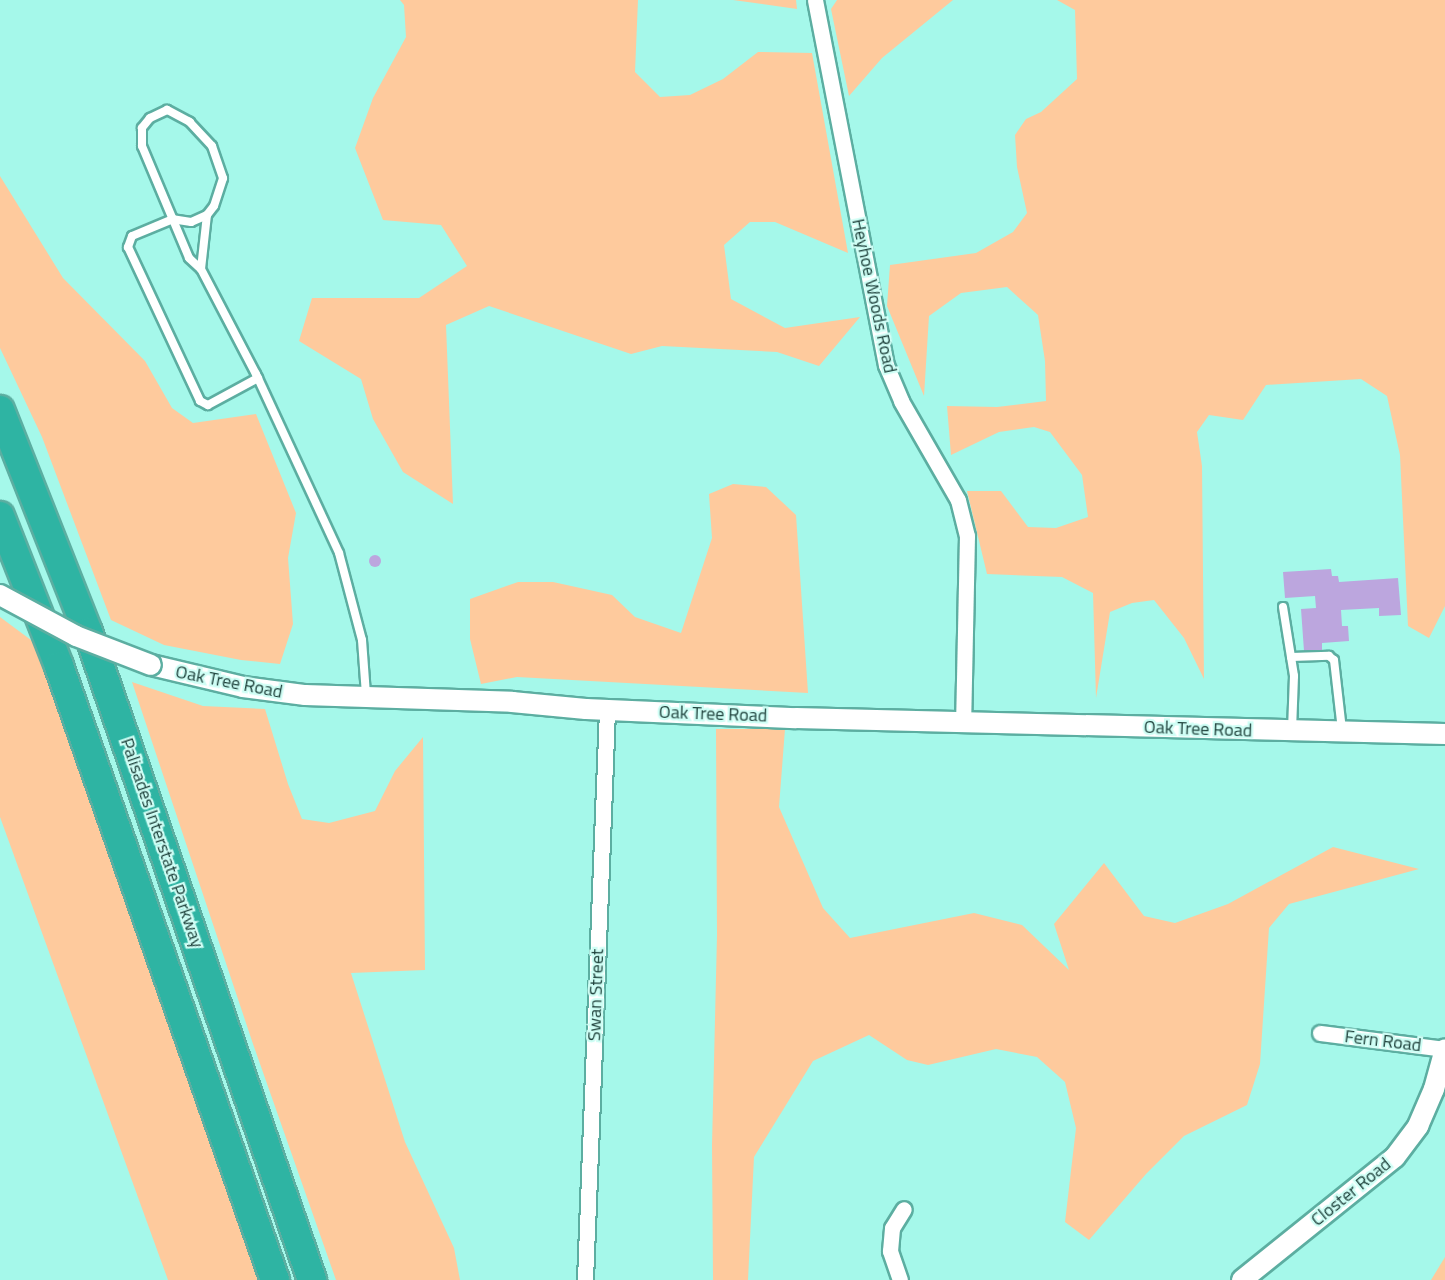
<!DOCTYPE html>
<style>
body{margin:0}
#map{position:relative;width:1445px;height:1280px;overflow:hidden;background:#a5f8ea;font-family:"Titillium Web",sans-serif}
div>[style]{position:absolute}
.green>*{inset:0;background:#feca9d}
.building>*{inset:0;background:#bca6de}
.round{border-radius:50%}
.roads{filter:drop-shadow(2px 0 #5caea1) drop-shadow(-2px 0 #5caea1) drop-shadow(0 2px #5caea1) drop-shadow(0 -2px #5caea1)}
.service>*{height:8px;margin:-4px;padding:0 4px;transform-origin:4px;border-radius:4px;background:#fff}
.minor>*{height:15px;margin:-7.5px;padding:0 7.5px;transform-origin:7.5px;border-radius:7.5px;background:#fff}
.tertiary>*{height:20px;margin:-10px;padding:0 10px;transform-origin:10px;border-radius:10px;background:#fff}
.motorway>*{height:28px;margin:-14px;padding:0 14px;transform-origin:14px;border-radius:14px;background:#2eb4a3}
.bridges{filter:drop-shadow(2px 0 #5caea1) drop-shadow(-2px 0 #5caea1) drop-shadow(0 2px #5caea1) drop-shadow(0 -2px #5caea1)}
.tertiary-bridge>*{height:20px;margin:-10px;padding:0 10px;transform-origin:10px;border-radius:10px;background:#fff}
span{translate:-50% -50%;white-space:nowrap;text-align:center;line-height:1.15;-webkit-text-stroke:4.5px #cffef5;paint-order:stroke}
.street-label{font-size:18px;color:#1f423c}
</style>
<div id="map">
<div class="green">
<i style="clip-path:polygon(400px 0,638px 0,635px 72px,660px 97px,690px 95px,723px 79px,758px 52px,812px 53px,848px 253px,775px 222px,750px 222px,724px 245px,731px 299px,785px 328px,860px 317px,819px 366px,777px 352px,662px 346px,631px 354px,489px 306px,446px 325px,453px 504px,403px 472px,373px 419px,361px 379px,299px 341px,312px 298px,419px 298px,467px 266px,441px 225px,383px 220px,355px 148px,373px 98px,406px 37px,404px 5px)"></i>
<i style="clip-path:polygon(733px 0,796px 0,797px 9px)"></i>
<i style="clip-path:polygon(837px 0,953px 0,882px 58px,849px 96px,831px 9px)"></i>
<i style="clip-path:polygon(1057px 0,1445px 0,1445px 606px,1429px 638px,1408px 626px,1400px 455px,1387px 396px,1361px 379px,1266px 385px,1243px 420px,1209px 415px,1197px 432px,1202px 466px,1204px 679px,1184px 638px,1154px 600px,1132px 603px,1110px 612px,1096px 698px,1093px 593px,1062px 577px,987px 574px,967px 491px,1001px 491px,1028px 527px,1056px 528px,1088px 517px,1082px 475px,1050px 432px,1034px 427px,999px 432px,951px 455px,947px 406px,997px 407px,1046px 401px,1045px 361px,1038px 315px,1007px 287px,961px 293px,929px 316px,924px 396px,887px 306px,890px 265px,976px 253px,1013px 232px,1027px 213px,1017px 167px,1015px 135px,1026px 119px,1041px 112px,1077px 79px,1075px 10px)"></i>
<i style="clip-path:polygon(0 176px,63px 278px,145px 361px,172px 408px,193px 423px,256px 414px,296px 513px,288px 558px,293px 624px,280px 664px,241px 660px,164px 645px,111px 620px,42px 437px,0 348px)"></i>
<i style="clip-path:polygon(733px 484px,766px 487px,796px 515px,808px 693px,517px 677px,481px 684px,470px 639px,470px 599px,518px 582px,553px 582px,612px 595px,635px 617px,681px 633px,712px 538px,709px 494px)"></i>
<i style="clip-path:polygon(0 617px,35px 643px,258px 1280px,168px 1280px,0 817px)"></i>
<i style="clip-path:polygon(132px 682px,203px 706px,265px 709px,288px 784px,302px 819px,329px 823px,375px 811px,395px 771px,423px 737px,425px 970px,351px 973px,405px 1142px,454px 1248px,460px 1280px,336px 1280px,253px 1044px)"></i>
<i style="clip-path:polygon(716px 729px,785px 729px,779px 807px,823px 908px,850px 938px,974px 913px,1022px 925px,1069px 970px,1054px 924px,1104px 863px,1144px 916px,1175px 923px,1228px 904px,1333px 847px,1419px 869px,1289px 904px,1269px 928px,1260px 1064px,1247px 1105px,1184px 1136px,1146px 1174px,1089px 1240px,1065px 1222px,1076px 1128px,1065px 1082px,1037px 1057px,996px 1049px,928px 1065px,907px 1060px,869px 1035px,813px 1061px,754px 1157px,748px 1280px,713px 1280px,712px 1145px,717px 935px)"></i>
<i style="clip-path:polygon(1445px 1257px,1445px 1280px,1431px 1280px)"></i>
</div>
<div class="building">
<i class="round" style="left:369px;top:555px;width:12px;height:12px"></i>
<i style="clip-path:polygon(1331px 569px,1332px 576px,1338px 576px,1339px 582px,1398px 578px,1401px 615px,1379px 616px,1379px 608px,1341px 610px,1342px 626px,1348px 626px,1349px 641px,1322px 643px,1322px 650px,1304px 651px,1301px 609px,1316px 608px,1315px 596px,1285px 598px,1283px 572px)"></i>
</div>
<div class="roads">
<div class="service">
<i style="left:207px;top:215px;width:17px;rotate:156deg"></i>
<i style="left:191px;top:222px;width:18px;rotate:-171deg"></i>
<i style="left:173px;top:219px;width:44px;rotate:157.5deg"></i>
<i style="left:132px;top:236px;width:12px;rotate:110deg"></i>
<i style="left:128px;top:247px;width:170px;rotate:64.9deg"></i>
<i style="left:200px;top:401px;width:9px;rotate:27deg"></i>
<i style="left:208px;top:405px;width:57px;rotate:-28.4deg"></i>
<i style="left:201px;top:269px;width:54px;rotate:-83.7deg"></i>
<i style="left:207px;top:215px;width:11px;rotate:-52deg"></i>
<i style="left:214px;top:206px;width:29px;rotate:-72deg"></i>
<i style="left:223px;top:178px;width:34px;rotate:-109deg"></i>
<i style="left:212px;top:146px;width:33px;rotate:-133deg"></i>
<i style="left:190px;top:122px;width:26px;rotate:-152deg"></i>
<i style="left:167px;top:110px;width:19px;rotate:155deg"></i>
<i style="left:150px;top:118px;width:13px;rotate:129deg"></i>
<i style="left:142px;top:128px;width:18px;rotate:90deg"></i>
<i style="left:142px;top:146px;width:121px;rotate:67.2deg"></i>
<i style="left:189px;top:258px;width:16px;rotate:43deg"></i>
<i style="left:201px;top:269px;width:119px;rotate:62.4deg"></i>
<i style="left:256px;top:374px;width:197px;rotate:65.1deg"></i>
<i style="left:339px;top:553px;width:90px;rotate:75.2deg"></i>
<i style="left:362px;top:640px;width:55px;rotate:85.8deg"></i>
<i style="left:1283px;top:607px;width:70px;rotate:80.9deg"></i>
<i style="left:1294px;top:676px;width:54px;rotate:92.1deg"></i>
<i style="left:1291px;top:657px;width:38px;rotate:-2deg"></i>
<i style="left:1329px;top:656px;width:6px;rotate:39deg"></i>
<i style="left:1334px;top:660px;width:70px;rotate:83.5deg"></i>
</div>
<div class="minor">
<i style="left:815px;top:0;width:372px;rotate:79deg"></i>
<i style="left:886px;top:365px;width:39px;rotate:67deg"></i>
<i style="left:901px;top:401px;width:114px;rotate:60.1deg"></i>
<i style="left:958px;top:500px;width:37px;rotate:76deg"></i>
<i style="left:967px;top:536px;width:185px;rotate:91.2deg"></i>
<i style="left:1320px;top:1033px;width:126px;rotate:7.3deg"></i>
<i style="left:585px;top:1280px;width:570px;rotate:-87.79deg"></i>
<i style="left:900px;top:1280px;width:31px;rotate:-109deg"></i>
<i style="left:890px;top:1251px;width:23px;rotate:-85deg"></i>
<i style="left:892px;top:1228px;width:22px;rotate:-58deg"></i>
</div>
<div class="tertiary">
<i style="left:151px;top:665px;width:95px;rotate:13.4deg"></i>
<i style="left:243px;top:687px;width:63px;rotate:7.4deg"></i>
<i style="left:305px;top:695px;width:207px;rotate:1.9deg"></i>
<i style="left:512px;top:702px;width:74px;rotate:5.4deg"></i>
<i style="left:586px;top:709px;width:210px;rotate:2.5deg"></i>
<i style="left:796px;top:718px;width:649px;rotate:1.41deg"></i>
<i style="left:1242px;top:1280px;width:196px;rotate:-38.8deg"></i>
<i style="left:1395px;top:1157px;width:39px;rotate:-53deg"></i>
<i style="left:1418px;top:1126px;width:40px;rotate:-66.6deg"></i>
<i style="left:1434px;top:1089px;width:41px;rotate:-74.6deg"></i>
</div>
<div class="motorway">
<i style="left:0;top:410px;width:239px;rotate:68.4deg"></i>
<i style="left:88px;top:632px;width:686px;rotate:70.93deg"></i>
<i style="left:0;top:516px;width:161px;rotate:68.5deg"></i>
<i style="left:59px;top:666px;width:651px;rotate:70.62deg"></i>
</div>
</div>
<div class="bridges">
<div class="tertiary-bridge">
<i style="left:0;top:595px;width:86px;rotate:28.3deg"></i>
<i style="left:76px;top:636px;width:80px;rotate:21.1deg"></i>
</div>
</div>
<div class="street-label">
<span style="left:874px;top:296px;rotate:78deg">Heyhoe Woods Road</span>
<span style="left:229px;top:682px;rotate:11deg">Oak Tree Road</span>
<span style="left:713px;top:714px;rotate:2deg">Oak Tree Road</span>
<span style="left:1198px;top:729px;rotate:2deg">Oak Tree Road</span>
<span style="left:162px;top:843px;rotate:71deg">Palisades Interstate Parkway</span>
<span style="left:596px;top:995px;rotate:-88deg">Swan Street</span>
<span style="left:1383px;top:1041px;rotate:7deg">Fern Road</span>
<span style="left:1351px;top:1192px;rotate:-39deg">Closter Road</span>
</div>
</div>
